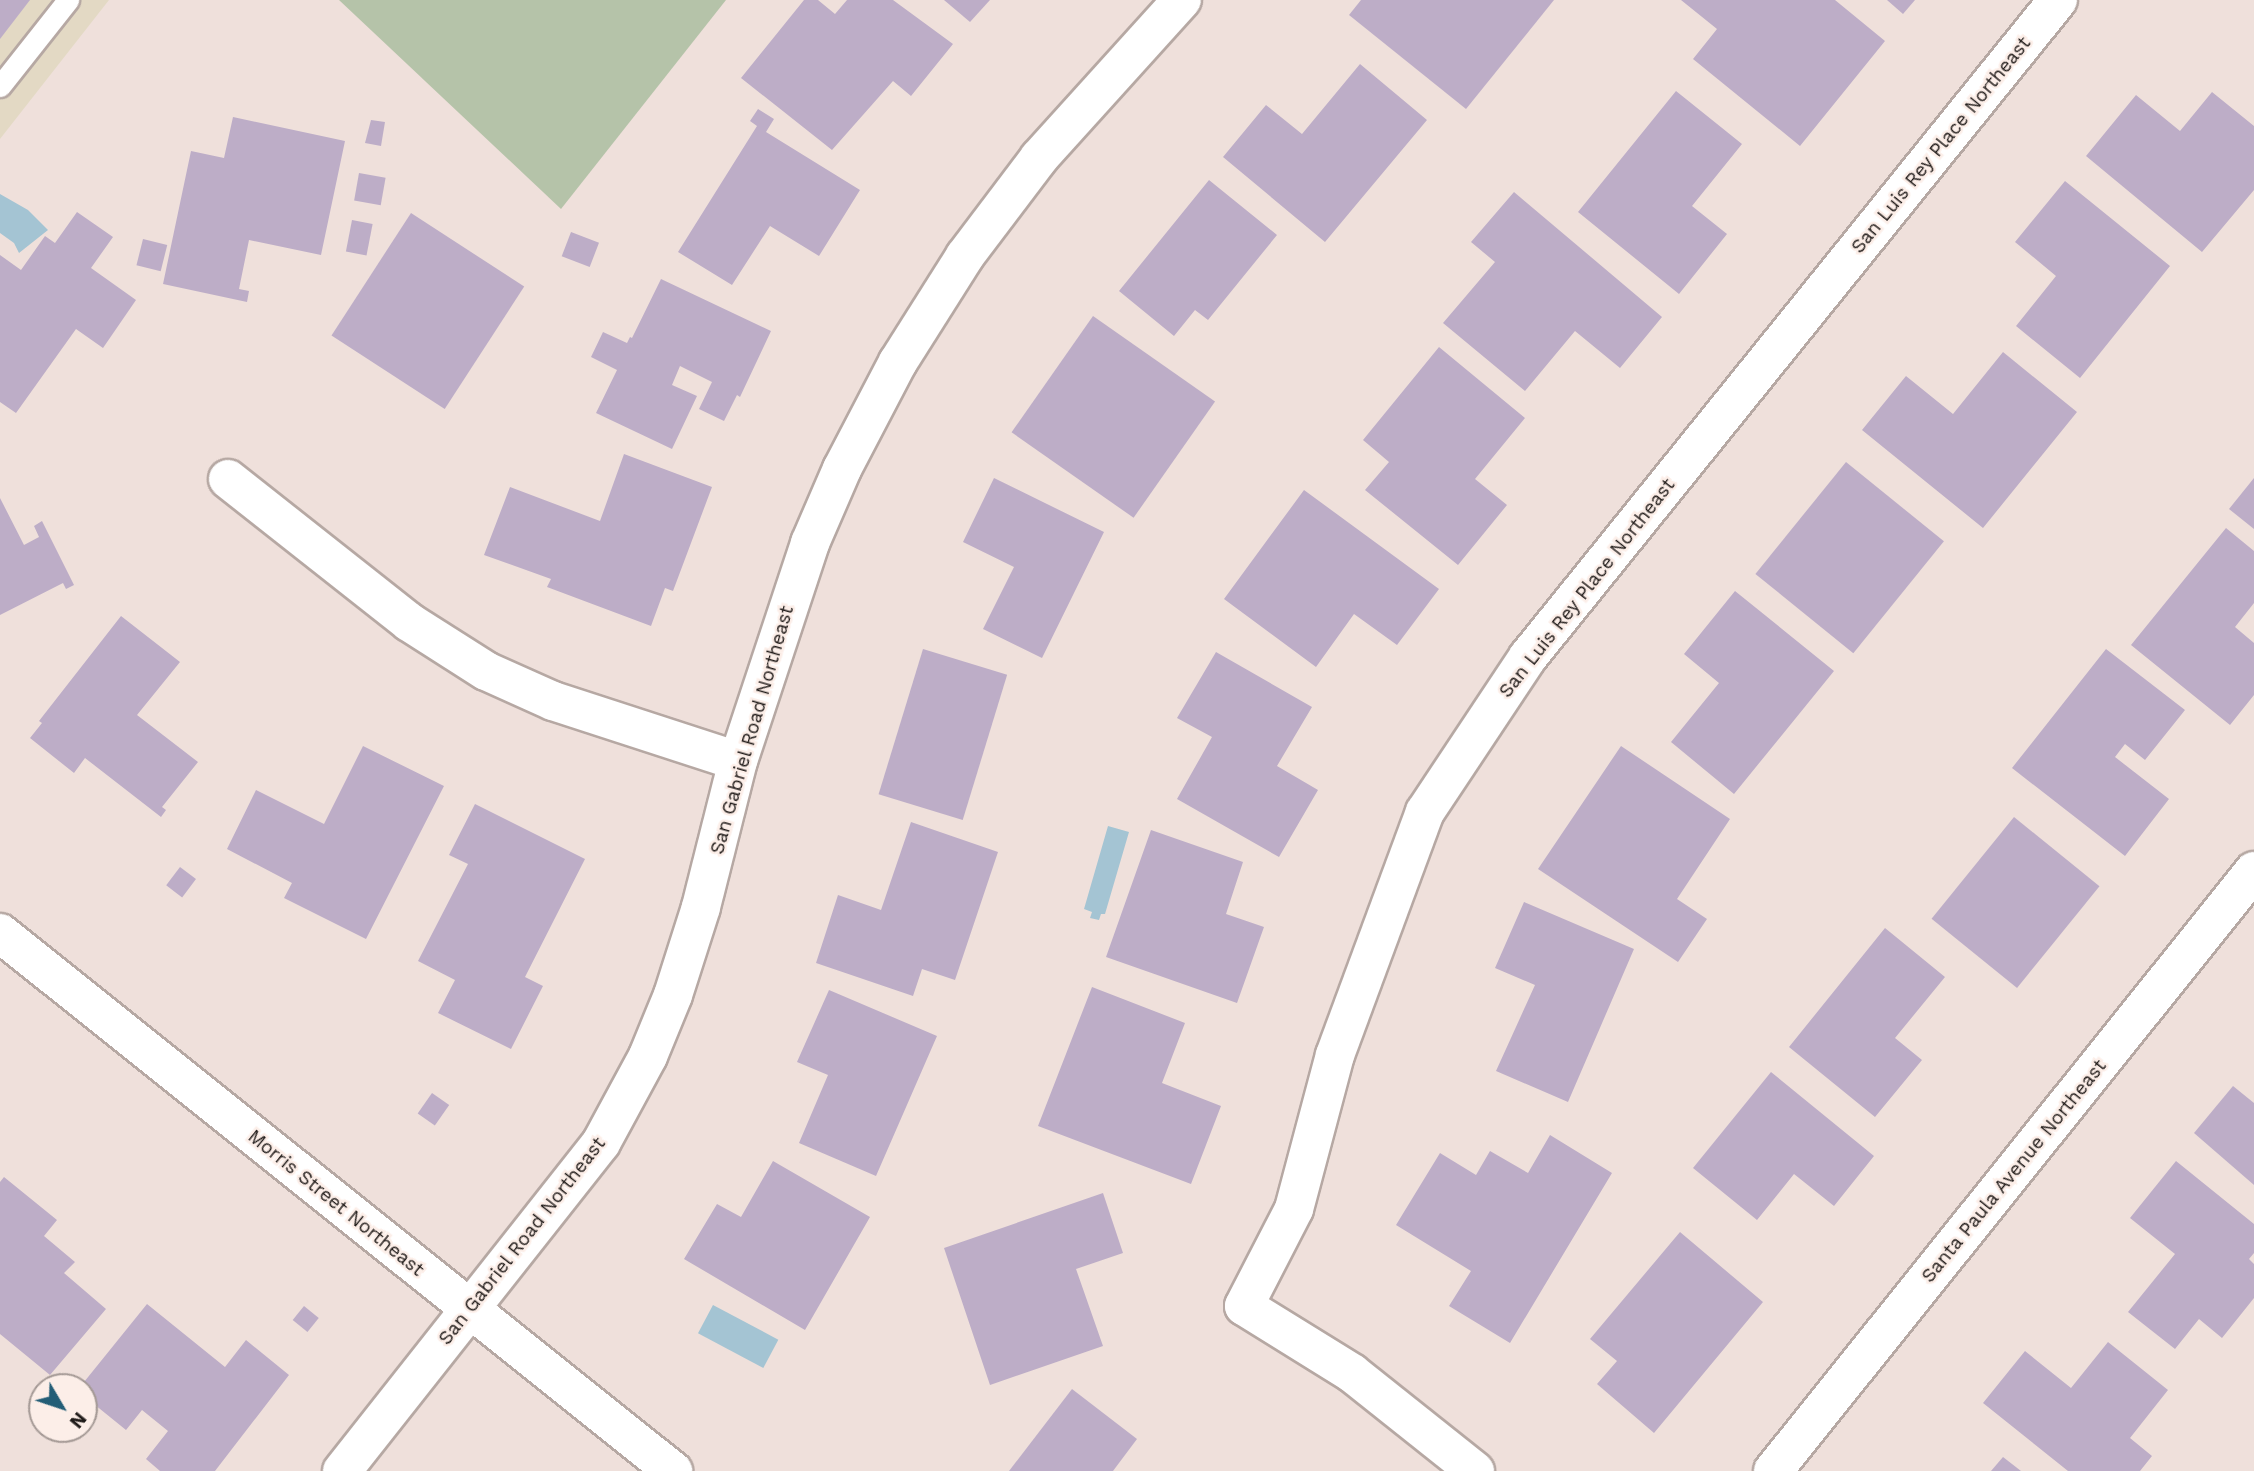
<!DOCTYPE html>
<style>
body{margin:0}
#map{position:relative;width:2254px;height:1471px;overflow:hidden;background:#efe0db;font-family:"Work Sans",sans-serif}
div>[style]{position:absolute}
.commercial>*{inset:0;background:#e3d9c4}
.green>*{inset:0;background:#b5c3a9}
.water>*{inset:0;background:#a4c4d3;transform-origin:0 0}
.building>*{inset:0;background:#bdadc7;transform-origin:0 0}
.roads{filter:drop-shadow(2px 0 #b6a8a3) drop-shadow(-2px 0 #b6a8a3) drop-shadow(0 2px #b6a8a3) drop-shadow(0 -2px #b6a8a3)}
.service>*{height:21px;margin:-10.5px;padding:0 10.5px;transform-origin:10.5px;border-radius:10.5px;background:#fff}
.minor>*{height:38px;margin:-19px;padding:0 19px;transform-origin:19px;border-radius:19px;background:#fff}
.tertiary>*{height:38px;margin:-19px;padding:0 19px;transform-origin:19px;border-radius:19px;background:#fff}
span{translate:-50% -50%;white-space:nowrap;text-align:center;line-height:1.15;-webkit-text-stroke:5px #fceee8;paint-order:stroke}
.street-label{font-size:19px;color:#1f1a18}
.north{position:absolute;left:28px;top:1373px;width:70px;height:70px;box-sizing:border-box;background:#fceee8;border:2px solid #a49995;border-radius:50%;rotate:129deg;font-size:19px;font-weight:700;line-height:28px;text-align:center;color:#1f1a18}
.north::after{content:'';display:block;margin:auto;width:24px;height:32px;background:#235d76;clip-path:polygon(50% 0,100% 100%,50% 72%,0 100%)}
</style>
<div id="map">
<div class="commercial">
<i style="clip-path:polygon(0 0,109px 0,0 139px)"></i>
</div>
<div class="green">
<i style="clip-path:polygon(339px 0,726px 0,561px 209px)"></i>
</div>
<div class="water">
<i style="clip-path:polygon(0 194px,28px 210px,48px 230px,19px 253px,14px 243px,0 233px)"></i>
<i style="clip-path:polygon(1108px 826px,1129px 832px,1105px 914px,1101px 914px,1099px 920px,1090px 918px,1092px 912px,1084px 909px)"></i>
<i style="left:713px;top:1305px;width:74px;height:32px;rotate:28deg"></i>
</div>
<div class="building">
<i style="clip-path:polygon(0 0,30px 0,0 39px)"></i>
<i style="clip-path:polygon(804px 0,818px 0,835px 14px,847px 0,893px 0,953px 44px,911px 96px,893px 81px,832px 150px,741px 78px)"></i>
<i style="clip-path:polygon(944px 0,990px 0,970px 22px)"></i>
<i style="clip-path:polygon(1361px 0,1554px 0,1466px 109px,1349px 15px)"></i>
<i style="clip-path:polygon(1681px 0,1835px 0,1885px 41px,1800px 146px,1693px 59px,1717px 29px)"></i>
<i style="clip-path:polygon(1887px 0,1915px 0,1903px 14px)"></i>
<i style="clip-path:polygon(1360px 64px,1427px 120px,1325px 242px,1223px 157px,1266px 105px,1302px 134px)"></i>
<i style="clip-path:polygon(1676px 91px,1742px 144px,1692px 206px,1727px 234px,1679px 294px,1578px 212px)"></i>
<i style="clip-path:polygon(2212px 92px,2254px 126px,2254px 190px,2202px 252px,2086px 156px,2136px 95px,2180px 131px)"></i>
<i style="clip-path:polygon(758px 109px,774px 119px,766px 132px,860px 190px,819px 256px,770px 226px,732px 285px,678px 252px,757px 126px,750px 121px)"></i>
<i style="clip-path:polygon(233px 117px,345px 141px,321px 255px,249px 240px,239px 289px,249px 291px,247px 302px,163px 284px,191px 151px,224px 158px)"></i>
<i style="clip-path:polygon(371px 120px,385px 122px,381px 146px,365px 143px)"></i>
<i style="left:359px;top:173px;width:27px;height:28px;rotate:10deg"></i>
<i style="clip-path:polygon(1209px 180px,1277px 235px,1208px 320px,1195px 310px,1174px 336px,1119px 291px)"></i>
<i style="clip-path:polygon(2065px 181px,2170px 266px,2080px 378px,2016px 326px,2056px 276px,2015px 242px)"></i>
<i style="clip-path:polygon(1514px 192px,1662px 317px,1620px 368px,1575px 331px,1525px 391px,1443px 323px,1495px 262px,1471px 242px)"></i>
<i style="clip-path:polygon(77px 212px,113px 237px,91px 268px,136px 300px,103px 348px,76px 329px,16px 413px,0 402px,0 255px,21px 270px,45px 236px,55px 243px)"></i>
<i style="left:411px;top:213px;width:135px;height:146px;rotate:33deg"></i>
<i style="left:352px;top:220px;width:21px;height:32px;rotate:11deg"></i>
<i style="left:571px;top:232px;width:30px;height:26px;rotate:21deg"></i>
<i style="left:143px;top:239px;width:25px;height:27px;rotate:14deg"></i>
<i style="clip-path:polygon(661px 279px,771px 331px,740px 397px,737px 395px,724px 421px,699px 409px,712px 382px,680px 366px,672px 385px,697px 396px,672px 449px,596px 413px,617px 370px,591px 357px,603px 332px,627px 343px,630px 337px,632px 338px)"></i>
<i style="left:1093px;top:316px;width:149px;height:142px;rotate:35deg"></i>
<i style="clip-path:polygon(1439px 347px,1525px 418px,1475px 479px,1507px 505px,1458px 565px,1365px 490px,1389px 462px,1363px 440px)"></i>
<i style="clip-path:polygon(2003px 352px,2077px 412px,1983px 528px,1862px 430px,1906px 376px,1953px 414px)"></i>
<i style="clip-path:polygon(624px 454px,712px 487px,673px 591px,665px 588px,651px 626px,547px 587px,551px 579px,484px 555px,510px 487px,600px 521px)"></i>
<i style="left:1846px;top:462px;width:126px;height:144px;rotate:39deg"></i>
<i style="clip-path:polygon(994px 478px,1104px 532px,1042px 658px,983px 629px,1014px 567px,963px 542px)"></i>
<i style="clip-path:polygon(2254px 478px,2254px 529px,2229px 509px)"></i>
<i style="clip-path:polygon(1304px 490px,1439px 589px,1397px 645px,1354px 614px,1316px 667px,1224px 599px)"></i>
<i style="clip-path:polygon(0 498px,24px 545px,39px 537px,34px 526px,42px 521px,74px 585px,66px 589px,63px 583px,0 615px)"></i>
<i style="clip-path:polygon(2226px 528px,2254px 551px,2254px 603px,2235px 627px,2254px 643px,2254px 695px,2230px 725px,2131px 645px)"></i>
<i style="clip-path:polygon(1735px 591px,1834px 671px,1734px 794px,1671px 742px,1719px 683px,1684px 654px)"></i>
<i style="clip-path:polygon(121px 616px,180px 662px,137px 715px,198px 762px,162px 807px,166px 810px,161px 817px,85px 758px,74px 773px,30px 738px,42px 723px,39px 721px)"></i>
<i style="left:923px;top:649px;width:88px;height:152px;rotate:17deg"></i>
<i style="clip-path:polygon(2106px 649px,2185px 710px,2145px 760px,2125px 744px,2115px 757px,2169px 799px,2125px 856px,2012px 768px)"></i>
<i style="clip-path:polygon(1216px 652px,1312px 707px,1277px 766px,1318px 790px,1279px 857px,1177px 799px,1212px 737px,1177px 718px)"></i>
<i style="clip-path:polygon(363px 746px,444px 786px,366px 939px,284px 898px,292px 883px,227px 849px,256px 790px,324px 824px)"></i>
<i style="clip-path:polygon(1621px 746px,1730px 819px,1677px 899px,1707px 919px,1678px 962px,1538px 869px)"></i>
<i style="clip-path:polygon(475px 804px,585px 859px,525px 977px,543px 986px,511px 1049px,438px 1013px,455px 980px,418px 961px,468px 864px,449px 855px)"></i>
<i style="left:2014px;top:817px;width:110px;height:131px;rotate:39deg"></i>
<i style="clip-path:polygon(911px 822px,998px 852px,955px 980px,922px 969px,913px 996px,816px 963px,838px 895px,881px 910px)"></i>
<i style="clip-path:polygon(1151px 830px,1243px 862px,1226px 914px,1264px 927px,1237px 1003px,1106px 957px)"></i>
<i style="left:180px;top:867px;width:20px;height:23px;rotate:37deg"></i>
<i style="clip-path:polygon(1524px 902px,1634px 949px,1568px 1102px,1496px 1071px,1535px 985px,1495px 968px)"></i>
<i style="clip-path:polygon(1885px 928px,1945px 977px,1895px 1038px,1922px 1060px,1875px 1117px,1789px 1047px)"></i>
<i style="clip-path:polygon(1092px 987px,1185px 1023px,1162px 1083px,1221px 1106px,1191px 1184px,1038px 1126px)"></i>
<i style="clip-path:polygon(829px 990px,937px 1036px,876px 1176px,799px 1143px,828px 1075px,797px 1062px)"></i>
<i style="clip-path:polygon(1771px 1072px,1874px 1156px,1834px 1206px,1794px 1174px,1757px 1220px,1693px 1168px)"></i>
<i style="clip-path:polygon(2233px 1086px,2254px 1103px,2254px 1185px,2194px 1133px)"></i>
<i style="left:432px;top:1093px;width:21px;height:25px;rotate:35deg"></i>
<i style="clip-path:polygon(1550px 1135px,1612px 1173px,1510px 1343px,1449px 1306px,1471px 1271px,1396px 1225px,1440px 1153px,1476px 1175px,1490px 1151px,1528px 1173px)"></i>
<i style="clip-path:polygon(773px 1161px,870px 1217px,805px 1330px,684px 1259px,717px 1204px,741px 1217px)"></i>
<i style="clip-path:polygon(2176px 1161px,2254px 1224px,2254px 1253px,2249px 1259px,2254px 1264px,2254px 1298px,2222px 1338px,2199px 1319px,2175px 1349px,2128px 1312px,2175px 1254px,2130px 1218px)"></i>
<i style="clip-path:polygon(4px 1177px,57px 1220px,44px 1236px,75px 1262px,64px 1273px,106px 1309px,50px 1375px,0 1334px,0 1182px)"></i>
<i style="clip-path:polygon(1103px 1193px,1123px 1253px,1076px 1269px,1103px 1346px,990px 1385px,944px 1248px)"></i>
<i style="clip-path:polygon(1680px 1232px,1763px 1302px,1654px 1433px,1597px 1384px,1617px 1361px,1590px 1339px)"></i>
<i style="clip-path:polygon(147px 1304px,225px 1367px,246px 1340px,289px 1375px,215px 1471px,160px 1471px,146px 1459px,168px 1431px,142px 1410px,126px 1430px,84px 1396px,84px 1387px,80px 1387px)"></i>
<i style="left:304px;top:1306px;width:19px;height:18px;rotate:39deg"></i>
<i style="clip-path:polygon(2108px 1342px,2168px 1390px,2130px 1438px,2152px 1456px,2140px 1471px,2068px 1471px,1983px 1403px,2025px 1351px,2071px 1388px)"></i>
<i style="clip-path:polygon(1072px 1389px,1137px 1439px,1113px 1471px,1009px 1471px)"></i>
<i style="clip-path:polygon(2003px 1457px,2021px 1471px,1991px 1471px)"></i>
</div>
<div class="roads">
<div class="service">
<i style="left:0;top:86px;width:110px;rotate:-51.7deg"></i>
</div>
<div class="minor">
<i style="left:228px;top:479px;width:231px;rotate:38.3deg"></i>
<i style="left:409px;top:622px;width:91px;rotate:32.5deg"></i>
<i style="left:486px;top:671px;width:73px;rotate:24.1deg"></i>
<i style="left:553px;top:701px;width:194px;rotate:18deg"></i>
<i style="left:342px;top:1471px;width:418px;rotate:-51.7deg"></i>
<i style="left:601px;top:1143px;width:99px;rotate:-61.6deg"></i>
<i style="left:648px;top:1056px;width:66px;rotate:-67.7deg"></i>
<i style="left:673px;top:995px;width:92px;rotate:-72.3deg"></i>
<i style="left:701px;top:907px;width:151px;rotate:-75.8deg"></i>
<i style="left:738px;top:761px;width:230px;rotate:-71.7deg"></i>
<i style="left:810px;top:543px;width:81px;rotate:-66.6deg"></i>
<i style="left:842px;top:469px;width:121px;rotate:-62.4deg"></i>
<i style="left:898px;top:362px;width:125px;rotate:-57.7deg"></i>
<i style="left:965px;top:256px;width:123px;rotate:-52.9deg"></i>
<i style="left:1039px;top:158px;width:213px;rotate:-47.9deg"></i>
<i style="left:1475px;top:1471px;width:157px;rotate:-141.5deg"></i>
<i style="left:1352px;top:1373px;width:127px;rotate:-148.2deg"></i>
<i style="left:1244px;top:1306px;width:109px;rotate:-62.7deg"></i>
<i style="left:1294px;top:1209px;width:159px;rotate:-75.1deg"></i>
<i style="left:1335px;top:1055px;width:259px;rotate:-69.7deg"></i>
<i style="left:1425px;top:812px;width:186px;rotate:-56.4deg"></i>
<i style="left:1528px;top:657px;width:844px;rotate:-51.11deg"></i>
<i style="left:1773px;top:1471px;width:769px;rotate:-51.28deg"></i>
</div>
<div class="tertiary">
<i style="left:0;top:933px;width:862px;rotate:38.64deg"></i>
</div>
</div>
<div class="street-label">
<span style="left:1941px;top:145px;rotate:-51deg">San Luis Rey Place Northeast</span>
<span style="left:1587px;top:588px;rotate:-52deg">San Luis Rey Place Northeast</span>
<span style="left:752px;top:730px;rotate:-74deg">San Gabriel Road Northeast</span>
<span style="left:2014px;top:1171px;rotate:-51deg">Santa Paula Avenue Northeast</span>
<span style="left:336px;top:1203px;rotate:39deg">Morris Street Northeast</span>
<span style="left:522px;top:1241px;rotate:-52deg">San Gabriel Road Northeast</span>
</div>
<div class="north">N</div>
</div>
